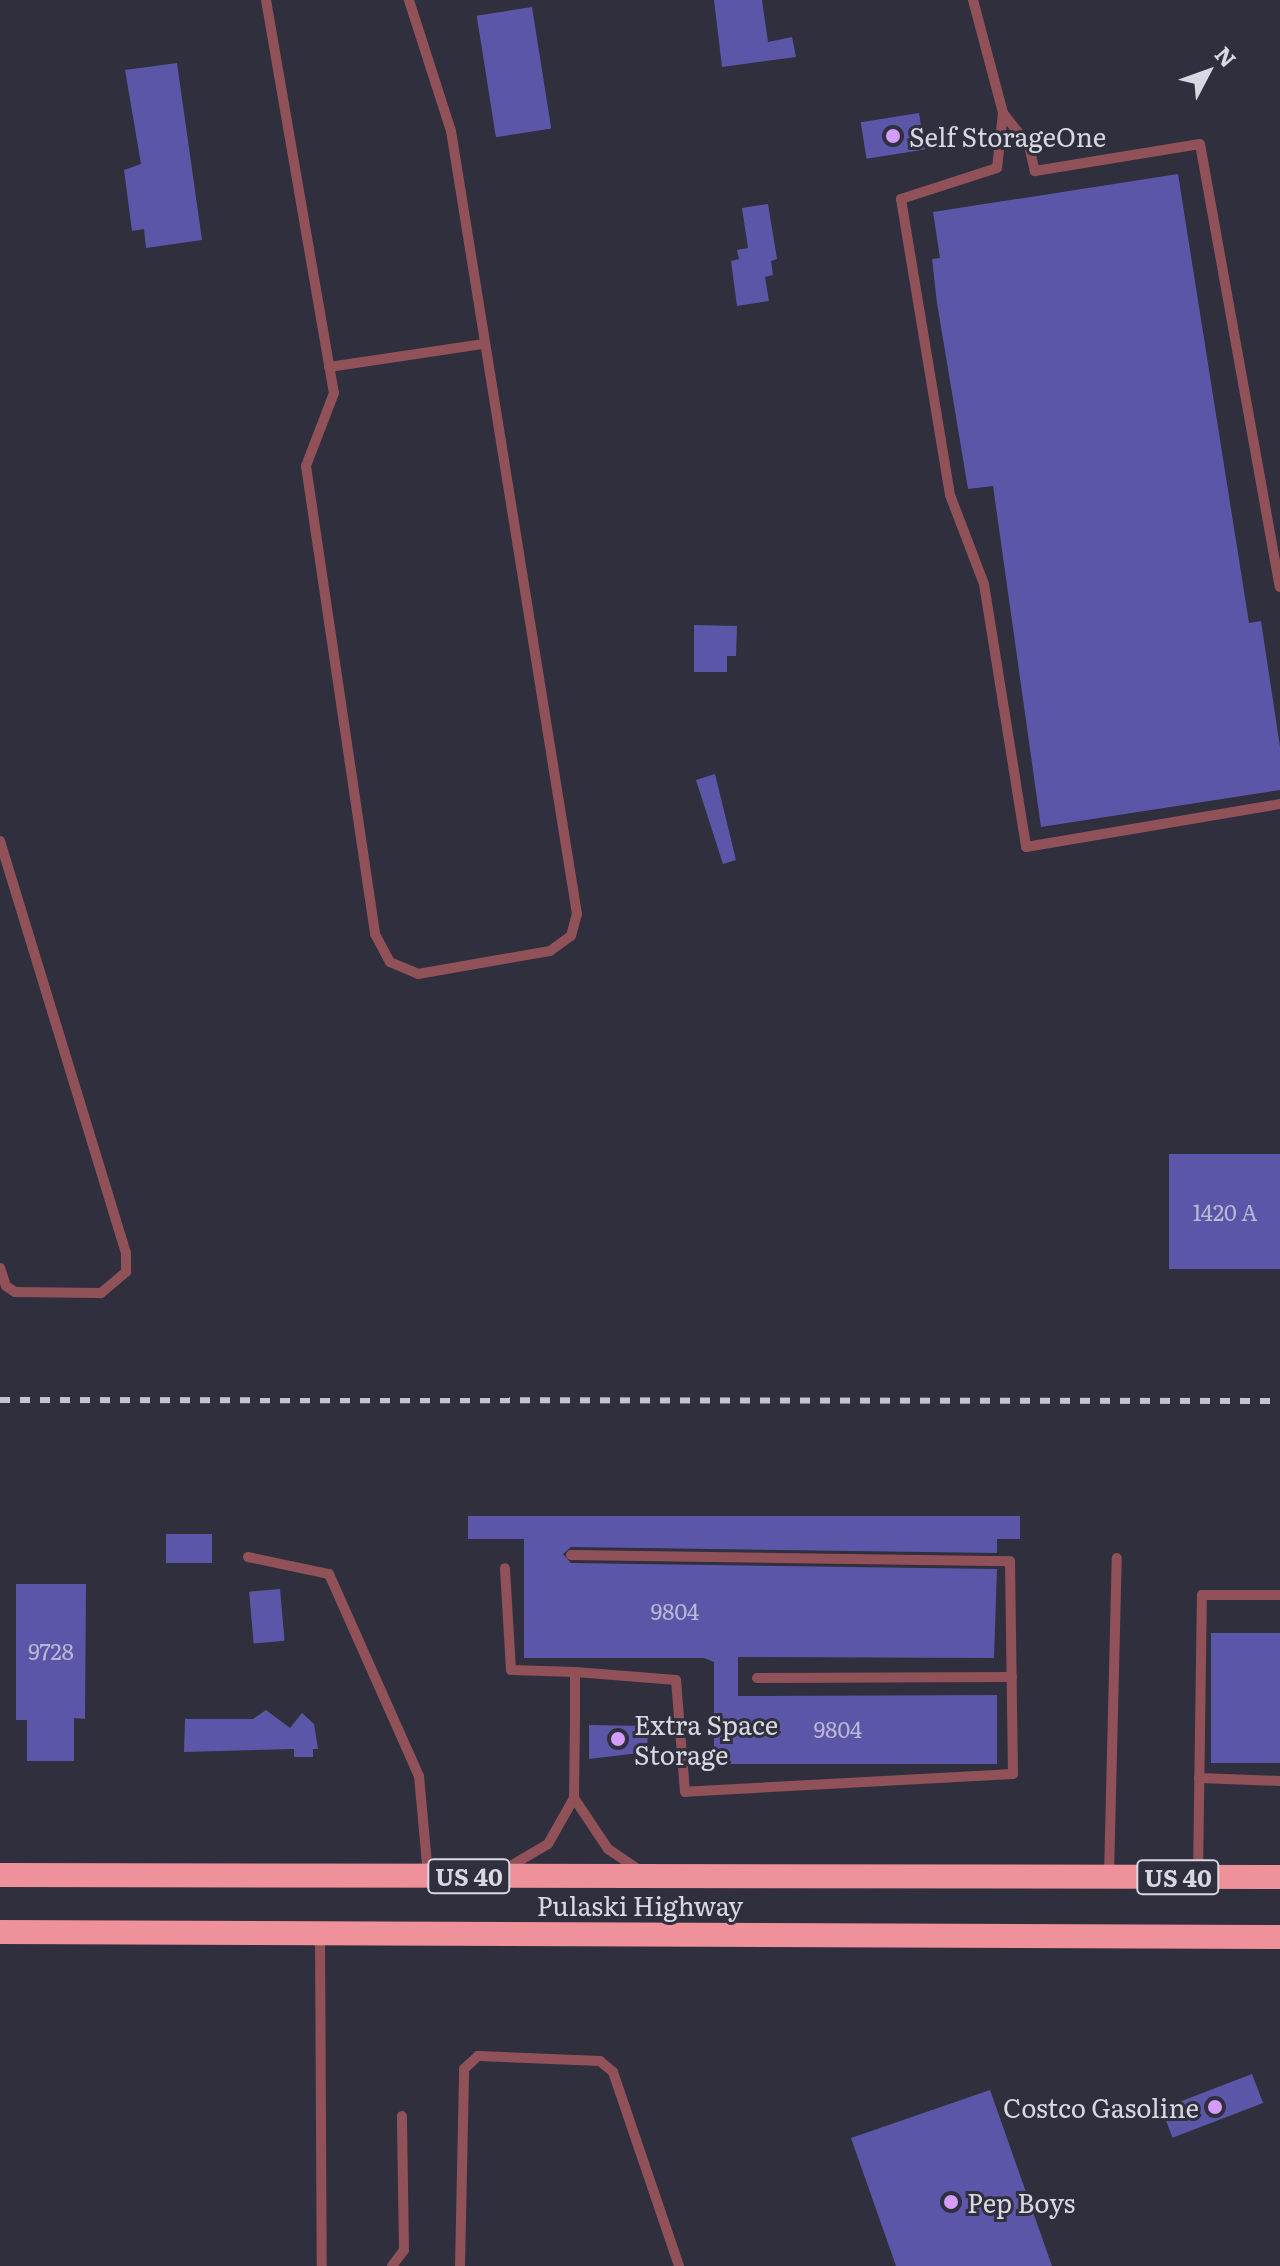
<!DOCTYPE html>
<style>
body{margin:0}
#map{position:relative;width:1280px;height:2266px;overflow:hidden;background:#302f3d;font-family:Literata,serif}
div>[style]{position:absolute}
.building>*{inset:0;background:#5c56a8;transform-origin:0 0}
.lane>*{height:10px;margin:-5px;padding:0 5px;transform-origin:5px;border-radius:5px;background:#905158}
.highway>*{height:24px;margin:-12px;padding:0 12px;transform-origin:12px;border-radius:12px;background:#ee919a}
.rail>*{height:6px;margin-top:-3px;transform-origin:0;background:repeating-linear-gradient(90deg,#c6c5cf 0 10px,transparent 0 20px)}
.dots>*{width:22px;height:22px;translate:-50% -50%;box-sizing:border-box;border:4px solid #302f3d;border-radius:50%}
span{translate:-50% -50%;white-space:nowrap;text-align:center;line-height:1.15;-webkit-text-stroke:6px #302f3d;paint-order:stroke}
.number-label{font-size:22px;color:#bab8d4}
.number-label span{-webkit-text-stroke-width:0}
.shield-label span{padding:2px 6px;background:#302f3d;border:2px solid;border-radius:6px;-webkit-text-stroke-width:0}
.shield-label{font-size:24px;color:#d9d8e2;font-weight:700}
.poi-label{font-size:26px;color:#d9d8e2}
.left{translate:0 -50%;text-align:left}
.right{translate:-100% -50%;text-align:right}
.street-label{font-size:26px;color:#d9d8e2}
.north{position:absolute;left:1168px;top:32px;width:80px;height:80px;-webkit-text-stroke:6px #302f3d;paint-order:stroke;rotate:49deg;font-size:22px;font-weight:700;line-height:32px;text-align:center;color:#d9d8e2}
.north::after{content:'';display:block;margin:auto;width:28px;height:36px;background:#d9d8e2;clip-path:polygon(50% 0,100% 100%,50% 72%,0 100%)}
</style>
<div id="map">
<div class="building">
<i style="clip-path:polygon(714px 0,762px 0,768px 42px,792px 37px,796px 57px,722px 67px)"></i>
<i style="left:532px;top:7px;width:123px;height:56px;rotate:81deg"></i>
<i style="clip-path:polygon(177px 63px,202px 240px,146px 248px,144px 229px,132px 231px,124px 170px,141px 164px,125px 70px)"></i>
<i style="left:919px;top:113px;width:37px;height:59px;rotate:81deg"></i>
<i style="clip-path:polygon(1178px 174px,1249px 623px,1261px 621px,1280px 747px,1280px 790px,1041px 827px,993px 486px,968px 489px,937px 303px,932px 259px,940px 258px,933px 212px)"></i>
<i style="clip-path:polygon(768px 204px,777px 259px,771px 261px,773px 275px,765px 277px,769px 301px,737px 306px,731px 261px,739px 259px,737px 250px,748px 248px,742px 208px)"></i>
<i style="clip-path:polygon(694px 625px,737px 626px,736px 656px,727px 656px,727px 672px,694px 672px)"></i>
<i style="clip-path:polygon(715px 774px,736px 860px,723px 864px,696px 780px)"></i>
<i style="left:1169px;top:1154px;width:111px;height:115px"></i>
<i style="clip-path:polygon(468px 1516px,1020px 1516px,1020px 1539px,997px 1539px,997px 1553px,571px 1547px,563px 1554px,571px 1563px,997px 1569px,994px 1658px,738px 1657px,738px 1696px,997px 1695px,997px 1764px,714px 1764px,714px 1662px,704px 1658px,524px 1658px,524px 1539px,468px 1539px)"></i>
<i style="left:166px;top:1534px;width:46px;height:29px"></i>
<i style="clip-path:polygon(16px 1584px,86px 1584px,85px 1719px,74px 1718px,74px 1761px,27px 1761px,27px 1720px,16px 1720px)"></i>
<i style="left:280px;top:1589px;width:52px;height:31px;rotate:85deg"></i>
<i style="left:1211px;top:1633px;width:69px;height:130px"></i>
<i style="clip-path:polygon(266px 1710px,290px 1728px,302px 1713px,314px 1724px,318px 1749px,313px 1749px,313px 1757px,294px 1757px,294px 1749px,184px 1752px,185px 1719px,253px 1719px)"></i>
<i style="clip-path:polygon(589px 1725px,648px 1726px,647px 1752px,589px 1759px)"></i>
<i style="left:1252px;top:2074px;width:31px;height:97px;rotate:69deg"></i>
<i style="clip-path:polygon(990px 2090px,1052px 2266px,896px 2266px,851px 2138px)"></i>
</div>
<div class="lane">
<i style="left:266px;top:0;width:399px;rotate:80.2deg"></i>
<i style="left:334px;top:393px;width:78px;rotate:111deg"></i>
<i style="left:306px;top:466px;width:473px;rotate:81.6deg"></i>
<i style="left:375px;top:934px;width:32px;rotate:62deg"></i>
<i style="left:390px;top:962px;width:30px;rotate:23deg"></i>
<i style="left:418px;top:974px;width:134px;rotate:-9.9deg"></i>
<i style="left:550px;top:951px;width:26px;rotate:-36deg"></i>
<i style="left:571px;top:936px;width:23px;rotate:-75deg"></i>
<i style="left:577px;top:914px;width:793px;rotate:-99.14deg"></i>
<i style="left:451px;top:131px;width:138px;rotate:-107.8deg"></i>
<i style="left:973px;top:0;width:117px;rotate:75.1deg"></i>
<i style="left:1003px;top:113px;width:55px;rotate:96.2deg"></i>
<i style="left:997px;top:168px;width:101px;rotate:162.1deg"></i>
<i style="left:901px;top:199px;width:300px;rotate:80.6deg"></i>
<i style="left:950px;top:495px;width:95px;rotate:69.1deg"></i>
<i style="left:984px;top:584px;width:266px;rotate:80.9deg"></i>
<i style="left:1026px;top:847px;width:258px;rotate:-9.6deg"></i>
<i style="left:1003px;top:113px;width:42px;rotate:51.8deg"></i>
<i style="left:1029px;top:146px;width:26px;rotate:77deg"></i>
<i style="left:1035px;top:171px;width:167px;rotate:-9.3deg"></i>
<i style="left:1200px;top:144px;width:450px;rotate:79.8deg"></i>
<i style="left:329px;top:367px;width:155px;rotate:-8.5deg"></i>
<i style="left:0;top:841px;width:431px;rotate:73deg"></i>
<i style="left:126px;top:1253px;width:19px;rotate:90deg"></i>
<i style="left:126px;top:1272px;width:33px;rotate:140deg"></i>
<i style="left:101px;top:1293px;width:86px;rotate:-179.3deg"></i>
<i style="left:15px;top:1292px;width:11px;rotate:-146deg"></i>
<i style="left:6px;top:1286px;width:19px;rotate:-108deg"></i>
<i style="left:571px;top:1555px;width:439px;rotate:0.8deg"></i>
<i style="left:1010px;top:1561px;width:213px;rotate:89.2deg"></i>
<i style="left:1013px;top:1774px;width:328px;rotate:176.9deg"></i>
<i style="left:685px;top:1792px;width:112px;rotate:-94.6deg"></i>
<i style="left:676px;top:1680px;width:101px;rotate:-175.5deg"></i>
<i style="left:248px;top:1557px;width:83px;rotate:11.9deg"></i>
<i style="left:329px;top:1574px;width:221px;rotate:66deg"></i>
<i style="left:419px;top:1776px;width:98px;rotate:84.8deg"></i>
<i style="left:757px;top:1678px;width:255px;rotate:-0.2deg"></i>
<i style="left:1199px;top:1778px;width:81px;rotate:2.1deg"></i>
<i style="left:574px;top:1798px;width:61px;rotate:56.3deg"></i>
<i style="left:608px;top:1849px;width:37px;rotate:34deg"></i>
<i style="left:502px;top:1871px;width:53px;rotate:-30.4deg"></i>
<i style="left:548px;top:1844px;width:53px;rotate:-60.5deg"></i>
<i style="left:574px;top:1798px;width:80px;rotate:-89.3deg"></i>
<i style="left:575px;top:1718px;width:46px;rotate:-90deg"></i>
<i style="left:575px;top:1672px;width:64px;rotate:-178.2deg"></i>
<i style="left:511px;top:1670px;width:102px;rotate:-93.4deg"></i>
<i style="left:1109px;top:1875px;width:317px;rotate:-88.6deg"></i>
<i style="left:1198px;top:1875px;width:280px;rotate:-89.2deg"></i>
<i style="left:1202px;top:1595px;width:78px"></i>
<i style="left:320px;top:1935px;width:331px;rotate:89.7deg"></i>
<i style="left:392px;top:2266px;width:20px;rotate:-53deg"></i>
<i style="left:404px;top:2250px;width:134px;rotate:-90.9deg"></i>
<i style="left:460px;top:2266px;width:197px;rotate:-88.8deg"></i>
<i style="left:464px;top:2069px;width:19px;rotate:-43deg"></i>
<i style="left:478px;top:2056px;width:122px;rotate:2.3deg"></i>
<i style="left:600px;top:2061px;width:17px;rotate:40deg"></i>
<i style="left:613px;top:2072px;width:205px;rotate:71.2deg"></i>
</div>
<div class="highway">
<i style="left:0;top:1875px;width:1280px;rotate:0.09deg"></i>
<i style="left:0;top:1932px;width:1280px;rotate:0.22deg"></i>
</div>
<div class="rail">
<i style="left:0;top:1400px;width:1280px;rotate:0.04deg"></i>
</div>
<div class="dots">
<i style="left:893px;top:136px;background:#d49cfc"></i>
<i style="left:618px;top:1739px;background:#d49cfc"></i>
<i style="left:1215px;top:2107px;background:#d49cfc"></i>
<i style="left:951px;top:2202px;background:#d49cfc"></i>
</div>
<div class="number-label">
<span style="left:1225px;top:1212px">1420 A</span>
<span style="left:675px;top:1611px">9804</span>
<span style="left:51px;top:1651px">9728</span>
<span style="left:838px;top:1729px">9804</span>
</div>
<div class="shield-label">
<span style="left:469px;top:1876px">US 40</span>
<span style="left:1178px;top:1877px">US 40</span>
</div>
<div class="poi-label">
<span class="left" style="left:909px;top:136px">Self StorageOne</span>
<span class="left" style="left:634px;top:1739px">Extra Space<br>Storage</span>
<span class="right" style="left:1199px;top:2107px">Costco Gasoline</span>
<span class="left" style="left:967px;top:2202px">Pep Boys</span>
</div>
<div class="street-label">
<span style="left:640px;top:1905px">Pulaski Highway</span>
</div>
<div class="north">N</div>
</div>
